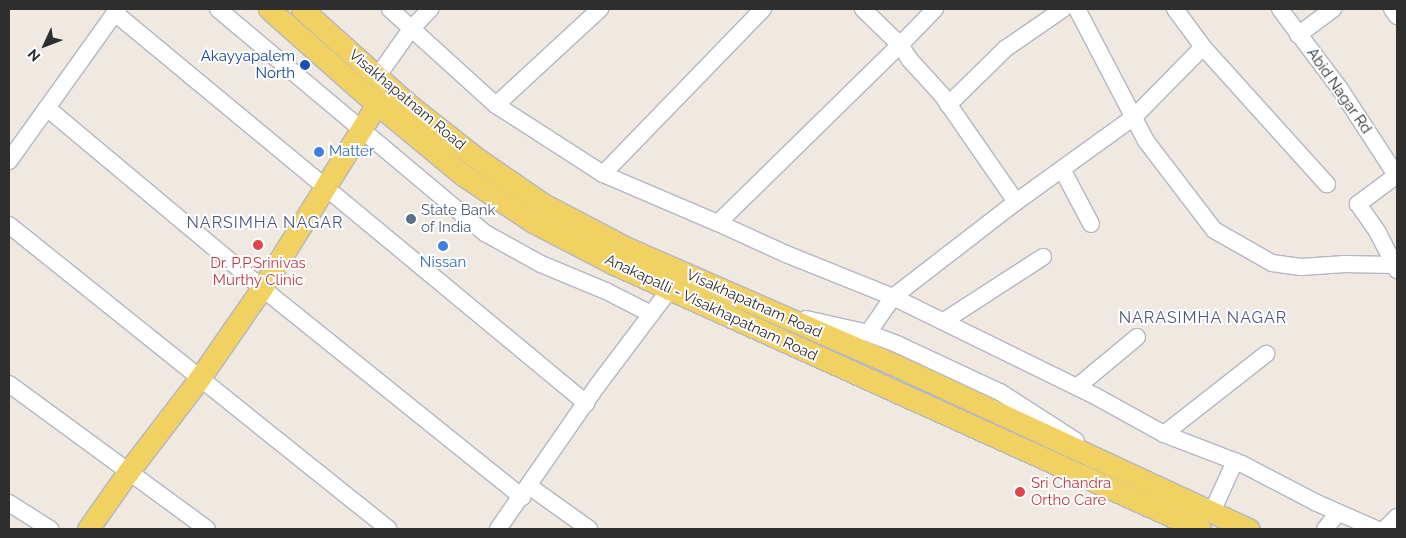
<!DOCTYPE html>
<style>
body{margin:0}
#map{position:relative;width:1406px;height:538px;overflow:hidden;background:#efe9e1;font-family:Raleway,sans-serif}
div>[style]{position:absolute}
.roads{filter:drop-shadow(1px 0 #b4b7c1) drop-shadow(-1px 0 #b4b7c1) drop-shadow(0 1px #b4b7c1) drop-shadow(0 -1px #b4b7c1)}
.minor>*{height:16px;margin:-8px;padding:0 8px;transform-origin:8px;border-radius:8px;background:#fff}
.major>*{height:21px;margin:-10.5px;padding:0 10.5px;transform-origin:10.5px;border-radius:10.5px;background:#f2d163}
.dots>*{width:14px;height:14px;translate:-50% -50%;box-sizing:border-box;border:2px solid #fff;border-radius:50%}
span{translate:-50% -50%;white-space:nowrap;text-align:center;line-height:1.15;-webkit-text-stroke:4px #fff;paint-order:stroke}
.transit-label{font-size:15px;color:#164399}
.right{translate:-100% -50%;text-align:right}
.street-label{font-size:15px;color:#2e2e2e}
.shop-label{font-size:15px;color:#366cbe}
.left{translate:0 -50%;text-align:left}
.service-label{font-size:15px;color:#4e5e75}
.health-label{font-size:15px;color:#be3a42}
.neighbourhood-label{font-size:16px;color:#4d5680;letter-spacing:1px}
.frame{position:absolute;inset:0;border:10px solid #2e2e2e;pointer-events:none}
.north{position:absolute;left:20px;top:20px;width:50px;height:50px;-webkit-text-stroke:4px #fff;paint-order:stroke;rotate:227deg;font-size:14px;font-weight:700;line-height:20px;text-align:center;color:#2e2e2e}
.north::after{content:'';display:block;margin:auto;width:18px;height:22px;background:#2e2e2e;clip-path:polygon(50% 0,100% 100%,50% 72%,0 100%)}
</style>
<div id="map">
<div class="roads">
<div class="minor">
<i style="left:218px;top:9px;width:349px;rotate:40deg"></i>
<i style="left:485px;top:233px;width:64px;rotate:29deg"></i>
<i style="left:541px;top:264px;width:70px;rotate:22.6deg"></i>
<i style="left:606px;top:291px;width:51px;rotate:27.1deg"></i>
<i style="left:390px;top:9px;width:143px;rotate:42.2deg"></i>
<i style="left:496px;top:105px;width:142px;rotate:-42.7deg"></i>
<i style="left:935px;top:9px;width:50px;rotate:134.2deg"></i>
<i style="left:900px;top:45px;width:18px;rotate:56deg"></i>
<i style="left:910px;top:60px;width:47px;rotate:47.6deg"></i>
<i style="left:942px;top:95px;width:130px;rotate:55.3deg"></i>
<i style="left:1016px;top:202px;width:145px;rotate:-35.8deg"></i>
<i style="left:1134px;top:117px;width:98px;rotate:-45.4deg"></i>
<i style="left:1077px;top:9px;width:149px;rotate:62.4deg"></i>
<i style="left:1146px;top:141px;width:112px;rotate:52.6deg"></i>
<i style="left:1214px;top:230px;width:67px;rotate:29.6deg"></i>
<i style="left:1272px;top:263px;width:29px;rotate:8deg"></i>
<i style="left:1301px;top:267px;width:44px;rotate:-3.9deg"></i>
<i style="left:1345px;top:264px;width:48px;rotate:1.2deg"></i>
<i style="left:1175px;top:9px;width:47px;rotate:53.6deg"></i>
<i style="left:1203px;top:47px;width:185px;rotate:47.9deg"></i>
<i style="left:1280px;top:9px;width:100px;rotate:53.1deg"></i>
<i style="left:1340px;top:89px;width:103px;rotate:56.9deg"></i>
<i style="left:1392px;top:9px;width:9px;rotate:54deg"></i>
<i style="left:115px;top:13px;width:612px;rotate:39.63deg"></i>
<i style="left:1298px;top:35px;width:44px;rotate:-36.6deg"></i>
<i style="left:377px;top:77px;width:59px;rotate:-54.7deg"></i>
<i style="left:411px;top:29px;width:28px;rotate:-46deg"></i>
<i style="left:496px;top:105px;width:127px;rotate:32.8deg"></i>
<i style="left:603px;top:174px;width:230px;rotate:-45.9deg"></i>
<i style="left:948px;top:105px;width:80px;rotate:-44.5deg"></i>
<i style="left:1005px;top:49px;width:70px;rotate:-34.6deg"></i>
<i style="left:47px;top:108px;width:280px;rotate:39.9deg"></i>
<i style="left:262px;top:288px;width:334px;rotate:38.8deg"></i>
<i style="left:9px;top:161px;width:187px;rotate:-54.4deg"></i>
<i style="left:1062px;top:169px;width:62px;rotate:62.2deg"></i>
<i style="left:603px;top:174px;width:125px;rotate:23.1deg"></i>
<i style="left:718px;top:223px;width:255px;rotate:-44.4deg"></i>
<i style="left:900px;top:45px;width:52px;rotate:-135.8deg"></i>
<i style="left:1397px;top:175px;width:49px;rotate:143.4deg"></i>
<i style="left:1358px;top:204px;width:35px;rotate:55deg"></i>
<i style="left:1378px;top:233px;width:42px;rotate:62.8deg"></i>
<i style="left:718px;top:223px;width:75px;rotate:24.5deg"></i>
<i style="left:786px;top:254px;width:115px;rotate:21.9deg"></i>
<i style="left:893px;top:297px;width:227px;rotate:26.1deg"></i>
<i style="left:1097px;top:397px;width:77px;rotate:28.9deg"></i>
<i style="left:1164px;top:434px;width:84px;rotate:21deg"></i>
<i style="left:1242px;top:464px;width:85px;rotate:27.5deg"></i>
<i style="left:1317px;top:503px;width:64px;rotate:23.8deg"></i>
<i style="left:9px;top:225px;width:486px;rotate:38.7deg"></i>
<i style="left:806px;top:319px;width:64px;rotate:12.7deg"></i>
<i style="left:868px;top:333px;width:33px;rotate:21deg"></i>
<i style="left:899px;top:345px;width:111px;rotate:25deg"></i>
<i style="left:1000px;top:392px;width:90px;rotate:32.8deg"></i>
<i style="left:944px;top:321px;width:118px;rotate:-32.9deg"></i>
<i style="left:868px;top:333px;width:44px;rotate:-55.2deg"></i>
<i style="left:893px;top:297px;width:155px;rotate:-37.7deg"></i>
<i style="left:9px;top:384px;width:245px;rotate:36.2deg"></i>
<i style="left:1077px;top:387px;width:78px;rotate:-39.8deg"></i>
<i style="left:1164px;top:434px;width:130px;rotate:-38.1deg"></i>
<i style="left:529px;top:486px;width:74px;rotate:35.6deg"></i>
<i style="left:9px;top:503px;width:49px;rotate:32.4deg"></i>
<i style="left:1212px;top:512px;width:56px;rotate:-65.7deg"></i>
<i style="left:498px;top:529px;width:174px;rotate:-55.3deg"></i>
<i style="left:597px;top:386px;width:121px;rotate:-53deg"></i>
<i style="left:1325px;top:529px;width:21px;rotate:-51deg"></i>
<i style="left:1385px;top:529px;width:17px;rotate:-45deg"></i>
</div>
<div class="major">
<i style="left:269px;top:9px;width:128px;rotate:41.5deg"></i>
<i style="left:365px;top:94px;width:127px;rotate:39.6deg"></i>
<i style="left:463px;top:175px;width:84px;rotate:33.9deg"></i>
<i style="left:533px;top:222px;width:91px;rotate:27.4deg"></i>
<i style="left:614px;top:264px;width:643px;rotate:24.33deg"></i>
<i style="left:302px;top:9px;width:144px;rotate:41.9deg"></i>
<i style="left:409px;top:105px;width:89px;rotate:38.2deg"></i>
<i style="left:479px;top:160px;width:78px;rotate:34.5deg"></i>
<i style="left:543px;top:204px;width:93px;rotate:27.7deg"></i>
<i style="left:625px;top:247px;width:292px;rotate:23.6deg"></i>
<i style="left:893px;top:364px;width:392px;rotate:24.9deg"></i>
<i style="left:88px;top:529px;width:70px;rotate:-54.9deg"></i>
<i style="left:128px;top:472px;width:117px;rotate:-52.6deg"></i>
<i style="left:199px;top:379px;width:111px;rotate:-55.3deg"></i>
<i style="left:262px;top:288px;width:217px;rotate:-58deg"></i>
</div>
</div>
<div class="dots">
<i style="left:305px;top:65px;background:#1a4fb4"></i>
<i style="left:319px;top:152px;background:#3f7fe0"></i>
<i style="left:411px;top:219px;background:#5c6f8a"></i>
<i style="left:258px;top:245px;background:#e0444e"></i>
<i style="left:443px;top:246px;background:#3f7fe0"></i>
<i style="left:1020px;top:492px;background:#e0444e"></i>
</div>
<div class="transit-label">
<span class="right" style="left:295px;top:65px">Akayyapalem<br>North</span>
</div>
<div class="street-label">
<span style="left:1339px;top:91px;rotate:55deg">Abid Nagar Rd</span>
<span style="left:407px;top:100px;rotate:40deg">Visakhapatnam Road</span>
<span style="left:754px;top:304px;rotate:24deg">Visakhapatnam Road</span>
<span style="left:711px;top:308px;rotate:25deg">Anakapalli - Visakhapatnam Road</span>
</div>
<div class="shop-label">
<span class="left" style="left:329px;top:152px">Matter</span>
<span style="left:443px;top:263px">Nissan</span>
</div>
<div class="service-label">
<span class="left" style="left:421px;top:219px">State Bank<br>of India</span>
</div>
<div class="health-label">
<span style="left:258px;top:272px">Dr. P.P.Srinivas<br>Murthy Clinic</span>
<span class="left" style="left:1031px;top:492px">Sri Chandra<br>Ortho Care</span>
</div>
<div class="neighbourhood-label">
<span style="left:265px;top:223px">NARSIMHA NAGAR</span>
<span style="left:1203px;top:318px">NARASIMHA NAGAR</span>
</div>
<div class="frame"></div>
<div class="north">N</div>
</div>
